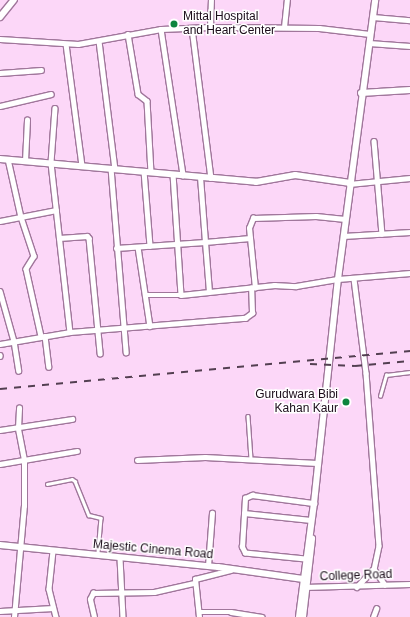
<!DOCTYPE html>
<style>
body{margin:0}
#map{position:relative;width:410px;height:617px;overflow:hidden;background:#fcd7f8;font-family:Helvetica,sans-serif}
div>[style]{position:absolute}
.roads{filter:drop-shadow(1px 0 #a0769b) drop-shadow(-1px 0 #a0769b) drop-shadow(0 1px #a0769b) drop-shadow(0 -1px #a0769b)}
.service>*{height:2.5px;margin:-1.25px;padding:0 1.25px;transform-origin:1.25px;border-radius:1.25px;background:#fff}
.minor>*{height:4.5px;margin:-2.25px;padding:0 2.25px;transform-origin:2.25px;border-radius:2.25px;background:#fff}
.tertiary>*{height:6px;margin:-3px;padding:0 3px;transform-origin:3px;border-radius:3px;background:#fff}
.rail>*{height:1.5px;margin-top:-0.75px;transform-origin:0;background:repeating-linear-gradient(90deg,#533f51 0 7px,transparent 0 14px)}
.dots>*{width:11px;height:11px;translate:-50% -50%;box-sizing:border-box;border:2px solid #fff;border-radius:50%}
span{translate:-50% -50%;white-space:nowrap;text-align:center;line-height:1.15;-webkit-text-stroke:3px #fff;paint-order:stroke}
.poi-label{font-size:12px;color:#1b0c1a}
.left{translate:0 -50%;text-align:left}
.right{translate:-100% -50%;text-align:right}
.street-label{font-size:12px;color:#1b0c1a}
</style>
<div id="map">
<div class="roads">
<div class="service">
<i style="left:380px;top:396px;width:22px;rotate:-74deg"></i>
<i style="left:386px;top:375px;width:24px;rotate:-7deg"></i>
<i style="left:248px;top:416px;width:43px;rotate:86deg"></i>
<i style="left:47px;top:484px;width:25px;rotate:-11deg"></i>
<i style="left:72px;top:479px;width:4px;rotate:34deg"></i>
<i style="left:75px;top:481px;width:37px;rotate:68deg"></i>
<i style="left:89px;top:515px;width:12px;rotate:14deg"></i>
<i style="left:101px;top:518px;width:37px;rotate:95deg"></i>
</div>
<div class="minor">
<i style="left:373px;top:17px;width:37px;rotate:5deg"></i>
<i style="left:210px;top:27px;width:27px;rotate:-88deg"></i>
<i style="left:284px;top:27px;width:27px;rotate:-84deg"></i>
<i style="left:192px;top:28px;width:151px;rotate:82.8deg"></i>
<i style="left:161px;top:29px;width:148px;rotate:81.4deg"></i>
<i style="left:128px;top:34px;width:61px;rotate:80.5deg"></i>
<i style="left:138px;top:94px;width:11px;rotate:38deg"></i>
<i style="left:147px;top:101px;width:71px;rotate:86.8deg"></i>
<i style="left:0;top:39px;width:78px;rotate:3.7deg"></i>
<i style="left:78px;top:44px;width:84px;rotate:-10.2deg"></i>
<i style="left:161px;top:29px;width:49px;rotate:-2.3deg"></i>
<i style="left:210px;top:27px;width:109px;rotate:0.5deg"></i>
<i style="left:319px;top:28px;width:51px;rotate:6.7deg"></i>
<i style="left:99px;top:41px;width:129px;rotate:82.9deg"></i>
<i style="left:369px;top:43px;width:41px;rotate:4.2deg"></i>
<i style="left:66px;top:44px;width:123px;rotate:82.5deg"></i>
<i style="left:0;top:73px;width:41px;rotate:-4.2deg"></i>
<i style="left:0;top:106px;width:52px;rotate:-13.2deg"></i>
<i style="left:55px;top:108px;width:55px;rotate:94.2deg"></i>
<i style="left:51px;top:163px;width:170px;rotate:83.6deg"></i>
<i style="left:374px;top:141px;width:93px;rotate:85.1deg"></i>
<i style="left:8px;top:159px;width:59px;rotate:77.4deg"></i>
<i style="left:21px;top:217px;width:41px;rotate:71.6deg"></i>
<i style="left:34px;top:256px;width:15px;rotate:122deg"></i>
<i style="left:26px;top:269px;width:69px;rotate:77.4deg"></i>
<i style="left:25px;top:161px;width:41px;rotate:-87.2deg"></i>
<i style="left:111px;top:168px;width:185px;rotate:85.3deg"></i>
<i style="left:144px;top:171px;width:75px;rotate:85.4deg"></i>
<i style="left:173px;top:174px;width:121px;rotate:86.2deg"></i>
<i style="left:349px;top:184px;width:61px;rotate:-5.6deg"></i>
<i style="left:0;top:221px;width:57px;rotate:-11.1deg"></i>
<i style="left:343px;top:236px;width:67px;rotate:-3.4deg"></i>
<i style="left:59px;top:238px;width:28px;rotate:-4deg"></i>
<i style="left:87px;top:236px;width:3px;rotate:45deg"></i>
<i style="left:89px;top:238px;width:116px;rotate:84.5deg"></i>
<i style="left:138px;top:247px;width:80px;rotate:81.4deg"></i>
<i style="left:116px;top:248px;width:89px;rotate:-3.9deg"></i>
<i style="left:205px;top:242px;width:65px;rotate:-94.4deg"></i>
<i style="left:354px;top:279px;width:95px;rotate:82.7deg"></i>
<i style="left:366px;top:373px;width:173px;rotate:85.7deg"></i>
<i style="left:379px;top:546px;width:24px;rotate:102deg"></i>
<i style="left:374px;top:569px;width:25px;rotate:133deg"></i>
<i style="left:255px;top:288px;width:60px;rotate:-95.7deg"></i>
<i style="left:249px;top:228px;width:11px;rotate:-68deg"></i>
<i style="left:253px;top:218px;width:63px;rotate:-1.8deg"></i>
<i style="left:316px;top:216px;width:29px;rotate:6deg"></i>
<i style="left:0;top:291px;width:52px;rotate:74.4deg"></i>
<i style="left:14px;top:341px;width:30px;rotate:81deg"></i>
<i style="left:209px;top:292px;width:50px;rotate:-94.6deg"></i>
<i style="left:205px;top:242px;width:45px;rotate:-5.1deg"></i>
<i style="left:147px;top:295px;width:34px"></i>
<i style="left:181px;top:295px;width:94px;rotate:-6.1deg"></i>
<i style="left:274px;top:285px;width:22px;rotate:3deg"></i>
<i style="left:296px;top:286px;width:43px;rotate:-9.5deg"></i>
<i style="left:338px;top:279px;width:72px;rotate:-4.8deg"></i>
<i style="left:45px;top:336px;width:31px;rotate:83deg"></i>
<i style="left:0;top:344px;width:71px;rotate:-9.7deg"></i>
<i style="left:70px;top:332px;width:176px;rotate:-4.6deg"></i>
<i style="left:245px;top:318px;width:9px;rotate:-36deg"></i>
<i style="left:252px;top:313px;width:25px;rotate:-92deg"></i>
<i style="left:0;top:355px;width:1px;rotate:90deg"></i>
<i style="left:0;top:430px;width:73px;rotate:-8.7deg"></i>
<i style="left:137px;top:460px;width:68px;rotate:-2.5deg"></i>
<i style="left:205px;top:457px;width:112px;rotate:3.1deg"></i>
<i style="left:0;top:464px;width:78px;rotate:-9.6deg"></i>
<i style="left:244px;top:513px;width:67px;rotate:6deg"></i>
<i style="left:53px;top:551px;width:38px;rotate:96deg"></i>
<i style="left:49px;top:589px;width:29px;rotate:76deg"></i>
<i style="left:120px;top:558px;width:59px;rotate:87.1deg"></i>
<i style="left:305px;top:559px;width:60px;rotate:-174.3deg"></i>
<i style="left:245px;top:553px;width:7px;rotate:-117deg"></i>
<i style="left:242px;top:547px;width:49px;rotate:-86.5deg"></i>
<i style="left:245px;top:498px;width:8px;rotate:-23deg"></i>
<i style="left:252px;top:495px;width:63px;rotate:7.4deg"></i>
<i style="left:208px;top:566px;width:53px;rotate:-85.7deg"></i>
<i style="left:374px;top:569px;width:19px;rotate:55deg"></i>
<i style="left:304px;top:587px;width:106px;rotate:-1.6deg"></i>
<i style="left:0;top:611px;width:53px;rotate:-3.2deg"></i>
<i style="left:199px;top:612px;width:32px"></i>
<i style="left:231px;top:612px;width:31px;rotate:9deg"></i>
<i style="left:14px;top:617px;width:111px;rotate:-84.9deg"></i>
<i style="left:24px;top:506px;width:46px;rotate:-90deg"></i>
<i style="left:24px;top:460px;width:33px;rotate:-101deg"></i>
<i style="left:18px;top:428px;width:20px;rotate:-87deg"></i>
<i style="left:94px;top:617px;width:18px;rotate:-103deg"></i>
<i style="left:90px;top:599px;width:7px;rotate:-63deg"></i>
<i style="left:93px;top:593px;width:61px;rotate:-0.9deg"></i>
<i style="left:154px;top:592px;width:41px;rotate:-12.7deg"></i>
<i style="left:199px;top:617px;width:38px;rotate:-96deg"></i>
<i style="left:195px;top:579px;width:37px;rotate:-14deg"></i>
<i style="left:373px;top:617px;width:9px;rotate:-69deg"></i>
</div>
<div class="tertiary">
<i style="left:0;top:17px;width:22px;rotate:-51deg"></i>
<i style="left:361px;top:93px;width:49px;rotate:-3.5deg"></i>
<i style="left:0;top:159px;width:257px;rotate:5.1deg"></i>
<i style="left:256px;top:182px;width:40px;rotate:-10deg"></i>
<i style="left:295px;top:175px;width:56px;rotate:8.3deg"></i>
<i style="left:0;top:545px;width:219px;rotate:5.8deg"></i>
<i style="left:218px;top:567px;width:86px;rotate:8deg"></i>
<i style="left:299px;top:617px;width:115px;rotate:-82.5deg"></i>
<i style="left:314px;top:503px;width:225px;rotate:-83.9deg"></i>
<i style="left:338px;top:279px;width:281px;rotate:-82.4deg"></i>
<i style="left:303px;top:617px;width:79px;rotate:-83.4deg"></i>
</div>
</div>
<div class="rail">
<i style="left:310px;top:364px;width:45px;rotate:2.5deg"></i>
<i style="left:355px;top:366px;width:55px;rotate:-5.2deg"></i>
<i style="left:0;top:389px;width:412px;rotate:-5.3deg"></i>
</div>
<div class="dots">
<i style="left:174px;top:24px;background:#0e863f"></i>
<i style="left:346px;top:402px;background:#0e863f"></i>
</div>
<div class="poi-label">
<span class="left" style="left:183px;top:24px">Mittal Hospital<br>and Heart Center</span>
<span class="right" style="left:338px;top:402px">Gurudwara Bibi<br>Kahan Kaur</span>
</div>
<div class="street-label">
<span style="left:153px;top:550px;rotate:5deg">Majestic Cinema Road</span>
<span style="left:356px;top:576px;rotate:-2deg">College Road</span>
</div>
</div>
